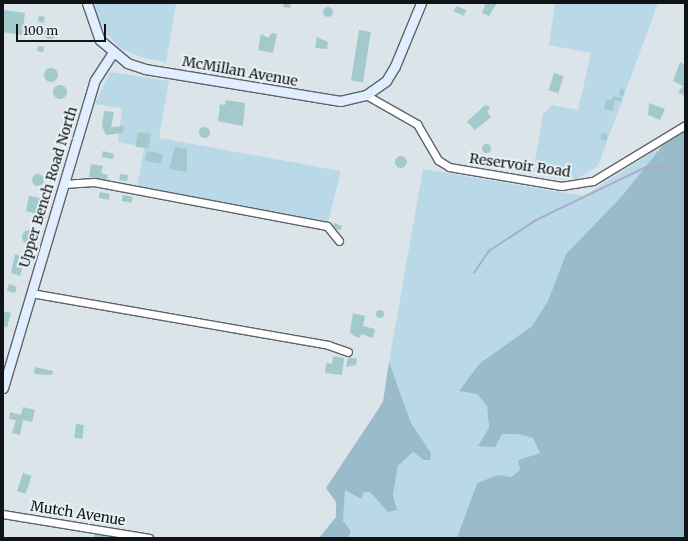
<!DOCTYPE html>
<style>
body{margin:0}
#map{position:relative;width:688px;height:541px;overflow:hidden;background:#dbe4e8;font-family:Merriweather,serif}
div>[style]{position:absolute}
.green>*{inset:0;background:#b9d9e8}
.forest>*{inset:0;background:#9abbca}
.stream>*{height:2px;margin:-1px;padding:0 1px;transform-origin:1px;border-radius:1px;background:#aaadca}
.building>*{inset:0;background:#a2c9cb;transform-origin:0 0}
.round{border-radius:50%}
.roads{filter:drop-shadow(1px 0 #5d6467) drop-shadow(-1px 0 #5d6467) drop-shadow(0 1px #5d6467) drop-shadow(0 -1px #5d6467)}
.street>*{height:7px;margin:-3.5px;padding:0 3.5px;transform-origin:3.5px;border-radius:3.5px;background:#fff}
.secondary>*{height:9px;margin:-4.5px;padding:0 4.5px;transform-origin:4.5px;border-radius:4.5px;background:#e1eeff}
span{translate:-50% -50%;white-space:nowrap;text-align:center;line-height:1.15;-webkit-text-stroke:4px #e8f1f5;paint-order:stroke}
.street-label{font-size:14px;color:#111416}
.frame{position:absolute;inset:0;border:4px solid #111416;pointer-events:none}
.scale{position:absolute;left:16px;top:24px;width:90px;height:18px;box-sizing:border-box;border:2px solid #111416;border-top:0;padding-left:5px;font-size:12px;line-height:14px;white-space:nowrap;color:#111416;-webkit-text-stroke:3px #e8f1f5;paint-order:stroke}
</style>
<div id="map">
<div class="green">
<i style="clip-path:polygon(95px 3px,176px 3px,166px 62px,143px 58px,120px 48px,107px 34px,97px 16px)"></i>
<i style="clip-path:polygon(555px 3px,658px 3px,598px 166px,577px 179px,533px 172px,543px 114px,552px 105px,578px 110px,591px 53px,549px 45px)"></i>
<i style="clip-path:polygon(110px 72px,169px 81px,159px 138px,341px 171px,328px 222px,137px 188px,144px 147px,118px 142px,122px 108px,95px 104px)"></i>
<i style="clip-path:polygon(663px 145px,622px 196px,566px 254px,548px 301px,532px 326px,479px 364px,459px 391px,477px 394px,487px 406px,489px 428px,478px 446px,502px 434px,518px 434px,533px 438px,540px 453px,518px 460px,520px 470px,510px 477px,498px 475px,477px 483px,457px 538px,348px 538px,351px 531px,343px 521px,345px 490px,361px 499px,364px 492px,370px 492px,388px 512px,397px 505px,393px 494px,398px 466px,413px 452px,424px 460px,431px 453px,411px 423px,389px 362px,423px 169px,584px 196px)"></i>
</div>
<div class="forest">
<i style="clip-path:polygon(685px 131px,685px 538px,457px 538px,477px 483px,498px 475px,511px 477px,520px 470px,518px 460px,540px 453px,533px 438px,518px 434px,502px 434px,495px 447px,478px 446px,489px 428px,487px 406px,477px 394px,459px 391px,479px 364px,532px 326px,548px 301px,566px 254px,622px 196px,663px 145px)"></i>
<i style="clip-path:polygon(389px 362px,411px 423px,431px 453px,430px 460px,424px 460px,413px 452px,398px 466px,393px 494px,397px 510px,388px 512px,370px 492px,364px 492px,361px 499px,345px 490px,343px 521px,351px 531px,348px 538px,319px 538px,336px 517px,336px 502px,326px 488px,383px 402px)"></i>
</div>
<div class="stream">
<i style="left:474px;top:273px;width:27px;rotate:-56deg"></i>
<i style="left:489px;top:251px;width:56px;rotate:-33.4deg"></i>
<i style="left:536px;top:220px;width:122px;rotate:-25.7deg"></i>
<i style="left:646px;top:167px;width:30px;rotate:2deg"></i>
<i style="left:676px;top:168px;width:10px;rotate:29deg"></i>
</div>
<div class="building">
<i style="clip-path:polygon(284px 3px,291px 3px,290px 8px,283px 7px)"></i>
<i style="clip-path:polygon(486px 3px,497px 3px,489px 16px,482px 13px)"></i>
<i style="left:456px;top:6px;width:11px;height:6px;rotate:22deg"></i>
<i class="round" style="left:323px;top:7px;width:10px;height:10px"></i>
<i style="clip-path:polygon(3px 10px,25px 13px,22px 35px,3px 32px)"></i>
<i style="left:39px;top:16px;width:6px;height:6px;rotate:9deg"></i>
<i class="round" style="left:44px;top:27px;width:12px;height:12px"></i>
<i style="left:359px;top:30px;width:12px;height:51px;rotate:9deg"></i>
<i style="clip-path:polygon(272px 33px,277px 34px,273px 53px,258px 50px,261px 34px,268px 38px)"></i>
<i style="clip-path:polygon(317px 37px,328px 42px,327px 49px,315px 48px)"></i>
<i style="left:38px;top:46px;width:6px;height:5px;rotate:9deg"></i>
<i style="clip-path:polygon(680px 62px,685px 65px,685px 96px,678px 92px,683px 86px,673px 81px)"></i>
<i class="round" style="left:44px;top:68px;width:14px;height:14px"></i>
<i style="left:554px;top:73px;width:10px;height:18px;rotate:17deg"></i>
<i class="round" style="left:53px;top:85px;width:14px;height:14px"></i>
<i style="clip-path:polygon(621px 88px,625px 90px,623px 96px,619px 95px)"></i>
<i style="clip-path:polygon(613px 96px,622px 98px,621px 102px,615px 100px,613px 111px,604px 109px,606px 99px,612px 100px)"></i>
<i style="clip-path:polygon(226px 100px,245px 103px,243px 126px,218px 121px,220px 104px,225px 105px)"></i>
<i style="clip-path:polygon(649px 103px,665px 109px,660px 120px,648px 115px)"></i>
<i style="clip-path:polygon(485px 105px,490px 107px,487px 112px,491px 117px,475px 130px,467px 122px)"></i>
<i style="clip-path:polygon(104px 111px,114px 112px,111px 127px,124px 126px,123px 133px,106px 135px,102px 126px)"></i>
<i class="round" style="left:198.5px;top:126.5px;width:11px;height:11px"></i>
<i style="left:138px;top:132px;width:13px;height:15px;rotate:9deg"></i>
<i style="left:602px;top:133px;width:6px;height:6px;rotate:18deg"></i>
<i class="round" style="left:481.5px;top:143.5px;width:9px;height:9px"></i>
<i style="clip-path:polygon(175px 147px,187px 149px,187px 172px,169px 169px)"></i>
<i style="clip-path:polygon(103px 151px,114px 154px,113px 159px,102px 157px)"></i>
<i style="left:147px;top:151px;width:16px;height:10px;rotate:11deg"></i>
<i class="round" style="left:395px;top:156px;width:12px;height:12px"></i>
<i style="clip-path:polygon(91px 164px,103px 166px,101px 173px,108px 175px,107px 180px,89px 177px)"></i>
<i class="round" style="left:32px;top:174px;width:12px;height:12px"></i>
<i style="left:120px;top:174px;width:8px;height:6px;rotate:7deg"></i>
<i style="left:100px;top:192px;width:10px;height:6px;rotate:11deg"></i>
<i style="left:123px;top:195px;width:10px;height:6px;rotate:11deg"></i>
<i style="clip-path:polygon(29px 196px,46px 199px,45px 208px,39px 207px,37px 214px,26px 211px)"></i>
<i style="clip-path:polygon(334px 223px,342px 226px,341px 230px,332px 228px)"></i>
<i class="round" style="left:22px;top:230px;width:14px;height:14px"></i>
<i style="clip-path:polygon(15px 254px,25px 258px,20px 276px,11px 273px)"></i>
<i style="clip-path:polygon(9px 284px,17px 287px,15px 293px,7px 291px)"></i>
<i class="round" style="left:376px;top:310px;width:8px;height:8px"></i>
<i style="clip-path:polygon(3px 311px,11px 313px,7px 327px,3px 326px)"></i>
<i style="clip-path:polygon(353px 313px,365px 316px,363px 326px,375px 329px,373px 338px,361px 334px,360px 338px,354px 336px,350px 332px)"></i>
<i style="clip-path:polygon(333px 356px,344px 358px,342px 375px,325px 373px,326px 363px,332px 364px)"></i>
<i style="clip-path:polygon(348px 357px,357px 359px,356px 365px,346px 367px)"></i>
<i style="clip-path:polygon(35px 367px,53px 371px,52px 375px,34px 374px)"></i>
<i style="clip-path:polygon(23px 407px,35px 410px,32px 422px,23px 420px,20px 435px,12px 433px,16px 420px,9px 419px,10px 412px,21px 415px)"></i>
<i style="left:76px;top:424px;width:8px;height:14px;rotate:7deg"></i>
<i style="left:23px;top:473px;width:9px;height:19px;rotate:18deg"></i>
<i style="clip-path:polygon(95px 533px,108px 533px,107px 538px,94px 538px)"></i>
</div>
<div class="roads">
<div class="street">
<i style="left:366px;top:95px;width:59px;rotate:29.6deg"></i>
<i style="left:417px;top:124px;width:42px;rotate:59.7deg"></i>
<i style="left:438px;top:160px;width:13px;rotate:32deg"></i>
<i style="left:449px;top:167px;width:114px;rotate:9.6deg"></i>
<i style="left:561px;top:186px;width:32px;rotate:-9deg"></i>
<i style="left:593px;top:181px;width:108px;rotate:-31.3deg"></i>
<i style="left:64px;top:184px;width:30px;rotate:-4deg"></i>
<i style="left:94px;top:182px;width:237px;rotate:10.7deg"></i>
<i style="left:327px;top:226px;width:19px;rotate:51deg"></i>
<i style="left:31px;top:293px;width:302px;rotate:9.9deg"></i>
<i style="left:328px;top:345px;width:21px;rotate:19deg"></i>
<i style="left:3px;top:514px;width:148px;rotate:9.3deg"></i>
</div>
<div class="secondary">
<i style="left:87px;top:3px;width:39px;rotate:71deg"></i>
<i style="left:100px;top:40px;width:35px;rotate:40deg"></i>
<i style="left:127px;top:63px;width:19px;rotate:18deg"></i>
<i style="left:145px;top:69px;width:198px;rotate:9.3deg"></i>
<i style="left:340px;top:101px;width:27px;rotate:-13deg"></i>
<i style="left:366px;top:95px;width:24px;rotate:-35deg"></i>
<i style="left:386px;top:81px;width:17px;rotate:-59deg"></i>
<i style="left:395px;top:66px;width:68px;rotate:-67.6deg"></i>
<i style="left:3px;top:388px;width:321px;rotate:-73.4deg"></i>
<i style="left:95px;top:80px;width:31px;rotate:-57deg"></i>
</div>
</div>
<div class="street-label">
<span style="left:240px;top:71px;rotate:10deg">McMillan Avenue</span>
<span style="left:520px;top:165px;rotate:8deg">Reservoir Road</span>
<span style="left:48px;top:187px;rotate:-73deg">Upper Bench Road North</span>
<span style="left:78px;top:513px;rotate:9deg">Mutch Avenue</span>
</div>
<div class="frame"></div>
<div class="scale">100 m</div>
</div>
